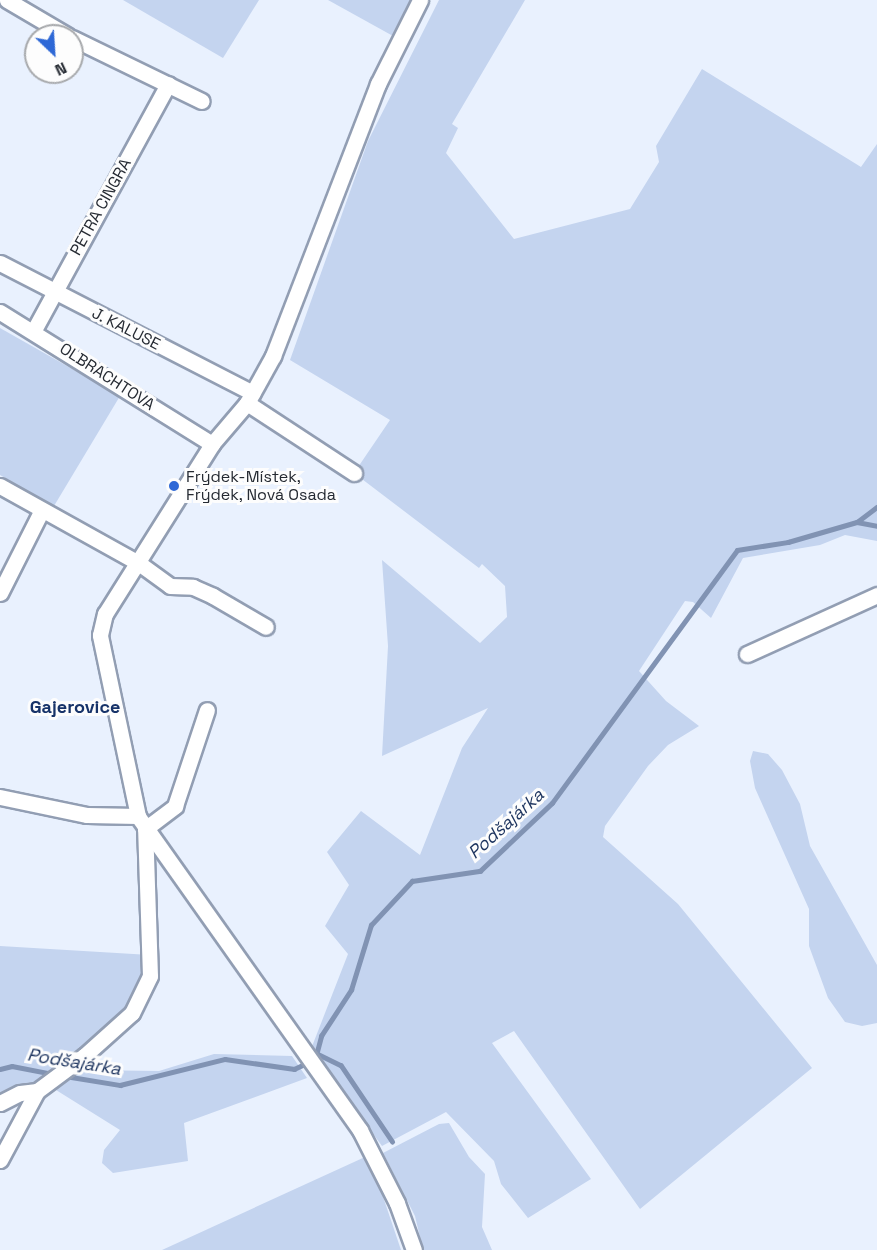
<!DOCTYPE html>
<meta charset="utf-8">
<style>
body{margin:0}
#map{position:relative;width:877px;height:1250px;overflow:hidden;background:#e9f1fe;font-family:"Space Grotesk",sans-serif}
div>[style]{position:absolute}
.green>*{inset:0;background:#c4d4ef}
.stream>*{height:4.5px;margin:-2.25px;padding:0 2.25px;transform-origin:2.25px;border-radius:2.25px;background:#8193b3}
.roads{filter:drop-shadow(2px 0 #929eb3) drop-shadow(-2px 0 #929eb3) drop-shadow(0 2px #929eb3) drop-shadow(0 -2px #929eb3)}
.street>*{height:15px;margin:-7.5px;padding:0 7.5px;transform-origin:7.5px;border-radius:7.5px;background:#fff}
.dots>*{width:16px;height:16px;translate:-50% -50%;box-sizing:border-box;border:3px solid #fdfdfd;border-radius:50%}
span{translate:-50% -50%;white-space:nowrap;text-align:center;line-height:1.15;-webkit-text-stroke:6px #fdfdfd;paint-order:stroke}
.street-label{font-size:16px;color:#252a32}
.poi-label{font-size:16px;color:#252a32}
.left{translate:0 -50%;text-align:left}
.neighbourhood-label{font-size:18px;color:#173369;font-weight:700}
.water-label{font-size:18px;color:#1c335e;font-style:italic}
.north{position:absolute;left:24px;top:24px;width:60px;height:60px;box-sizing:border-box;background:#fdfdfd;border:2px solid #a7a9ac;border-radius:50%;rotate:155deg;font-size:16px;font-weight:700;line-height:24px;text-align:center;color:#252a32}
.north::after{content:'';display:block;margin:auto;width:21px;height:27px;background:#2e68d6;clip-path:polygon(50% 0,100% 100%,50% 72%,0 100%)}
</style>
<div id="map">
<div class="green">
<i style="clip-path:polygon(123px 0,259px 0,223px 58px)"></i>
<i style="clip-path:polygon(328px 0,412px 0,393px 36px)"></i>
<i style="clip-path:polygon(439px 0,525px 0,452px 124px,458px 128px,446px 153px,514px 239px,630px 209px,659px 162px,656px 146px,702px 69px,861px 167px,877px 144px,877px 541px,845px 535px,820px 545px,743px 558px,711px 618px,693px 602px,685px 601px,639px 671px,666px 701px,699px 726px,668px 745px,648px 766px,605px 826px,603px 837px,678px 904px,812px 1068px,640px 1209px,514px 1031px,492px 1043px,591px 1179px,528px 1218px,501px 1184px,494px 1161px,446px 1112px,382px 1146px,311px 1049px,348px 954px,325px 926px,349px 885px,327px 852px,361px 811px,420px 855px,462px 748px,488px 708px,382px 756px,388px 646px,382px 560px,480px 643px,507px 617px,505px 586px,482px 564px,479px 568px,354px 473px,390px 420px,290px 360px,368px 141px)"></i>
<i style="clip-path:polygon(0 328px,120px 396px,54px 506px,0 475px)"></i>
<i style="clip-path:polygon(753px 751px,768px 754px,782px 770px,800px 804px,810px 846px,877px 965px,877px 1023px,862px 1026px,845px 1022px,828px 998px,809px 946px,809px 909px,755px 788px,750px 761px)"></i>
<i style="clip-path:polygon(0 946px,150px 955px,134px 1005px,74px 1058px,83px 1070px,159px 1071px,214px 1054px,292px 1056px,307px 1078px,184px 1123px,188px 1161px,113px 1173px,102px 1163px,104px 1150px,120px 1130px,56px 1090px,36px 1090px,0 1105px)"></i>
<i style="clip-path:polygon(449px 1123px,469px 1157px,485px 1174px,482px 1227px,492px 1250px,423px 1250px,415px 1216px,383px 1153px,439px 1124px)"></i>
<i style="clip-path:polygon(365px 1157px,375px 1173px,401px 1250px,162px 1250px)"></i>
</div>
<div class="stream">
<i style="left:857px;top:522px;width:25px;rotate:-37deg"></i>
<i style="left:318px;top:1054px;width:25px;rotate:26deg"></i>
<i style="left:341px;top:1065px;width:92px;rotate:56.1deg"></i>
<i style="left:0;top:1069px;width:12px;rotate:-14deg"></i>
<i style="left:12px;top:1066px;width:42px;rotate:11deg"></i>
<i style="left:65px;top:1076px;width:56px;rotate:9.3deg"></i>
<i style="left:120px;top:1085px;width:108px;rotate:-13.9deg"></i>
<i style="left:225px;top:1059px;width:70px;rotate:8.2deg"></i>
<i style="left:294px;top:1069px;width:23px;rotate:-25deg"></i>
<i style="left:315px;top:1059px;width:24px;rotate:-75deg"></i>
<i style="left:321px;top:1036px;width:55px;rotate:-56.9deg"></i>
<i style="left:351px;top:990px;width:68px;rotate:-72.9deg"></i>
<i style="left:371px;top:925px;width:60px;rotate:-47deg"></i>
<i style="left:412px;top:881px;width:69px;rotate:-8.4deg"></i>
<i style="left:480px;top:871px;width:99px;rotate:-43.4deg"></i>
<i style="left:552px;top:803px;width:313px;rotate:-53.8deg"></i>
<i style="left:737px;top:550px;width:52px;rotate:-8.9deg"></i>
<i style="left:788px;top:542px;width:72px;rotate:-16.2deg"></i>
<i style="left:857px;top:522px;width:20px;rotate:11deg"></i>
</div>
<div class="roads">
<div class="street">
<i style="left:7px;top:0;width:71px;rotate:30.5deg"></i>
<i style="left:72px;top:38px;width:144px;rotate:25.9deg"></i>
<i style="left:0;top:263px;width:284px;rotate:27.2deg"></i>
<i style="left:0;top:312px;width:250px;rotate:31.9deg"></i>
<i style="left:34px;top:330px;width:280px;rotate:-61.4deg"></i>
<i style="left:247px;top:403px;width:128px;rotate:33.2deg"></i>
<i style="left:0;top:486px;width:160px;rotate:29.1deg"></i>
<i style="left:140px;top:564px;width:37px;rotate:36deg"></i>
<i style="left:170px;top:586px;width:23px;rotate:2deg"></i>
<i style="left:193px;top:587px;width:22px;rotate:24deg"></i>
<i style="left:213px;top:596px;width:61px;rotate:30.3deg"></i>
<i style="left:0;top:593px;width:93px;rotate:-63.2deg"></i>
<i style="left:747px;top:654px;width:143px;rotate:-24.4deg"></i>
<i style="left:0;top:797px;width:89px;rotate:11.7deg"></i>
<i style="left:87px;top:815px;width:51px;rotate:1.1deg"></i>
<i style="left:0;top:1103px;width:22px;rotate:-27deg"></i>
<i style="left:20px;top:1093px;width:17px;rotate:-7deg"></i>
<i style="left:0;top:1160px;width:78px;rotate:-61.8deg"></i>
<i style="left:37px;top:1091px;width:59px;rotate:-36.7deg"></i>
<i style="left:84px;top:1056px;width:64px;rotate:-41.9deg"></i>
<i style="left:132px;top:1013px;width:41px;rotate:-64.1deg"></i>
<i style="left:150px;top:976px;width:147px;rotate:-91.9deg"></i>
<i style="left:145px;top:829px;width:38px;rotate:-37deg"></i>
<i style="left:175px;top:806px;width:101px;rotate:-71.6deg"></i>
<i style="left:414px;top:1250px;width:50px;rotate:-109.9deg"></i>
<i style="left:397px;top:1203px;width:82px;rotate:-116.9deg"></i>
<i style="left:360px;top:1130px;width:385px;rotate:-125.3deg"></i>
<i style="left:138px;top:816px;width:185px;rotate:-101.9deg"></i>
<i style="left:100px;top:635px;width:22px;rotate:-77deg"></i>
<i style="left:105px;top:614px;width:201px;rotate:-57.8deg"></i>
<i style="left:212px;top:444px;width:54px;rotate:-49.5deg"></i>
<i style="left:247px;top:403px;width:54px;rotate:-61deg"></i>
<i style="left:273px;top:356px;width:292px;rotate:-68.9deg"></i>
<i style="left:378px;top:84px;width:94px;rotate:-63.4deg"></i>
</div>
</div>
<div class="dots">
<i style="left:174px;top:486px;background:#2e68d6"></i>
</div>
<div class="street-label">
<span style="left:101px;top:207px;rotate:-61deg">PETRA CINGRA</span>
<span style="left:126px;top:329px;rotate:27deg">J. KALUSE</span>
<span style="left:107px;top:377px;rotate:33deg">OLBRACHTOVA</span>
</div>
<div class="poi-label">
<span class="left" style="left:186px;top:486px">Frýdek-Místek,<br>Frýdek, Nová Osada</span>
</div>
<div class="neighbourhood-label">
<span style="left:75px;top:707px">Gajerovice</span>
</div>
<div class="water-label">
<span style="left:506px;top:824px;rotate:-42deg">Podšajárka</span>
<span style="left:74px;top:1062px;rotate:9deg">Podšajárka</span>
</div>
<div class="north">N</div>
</div>
